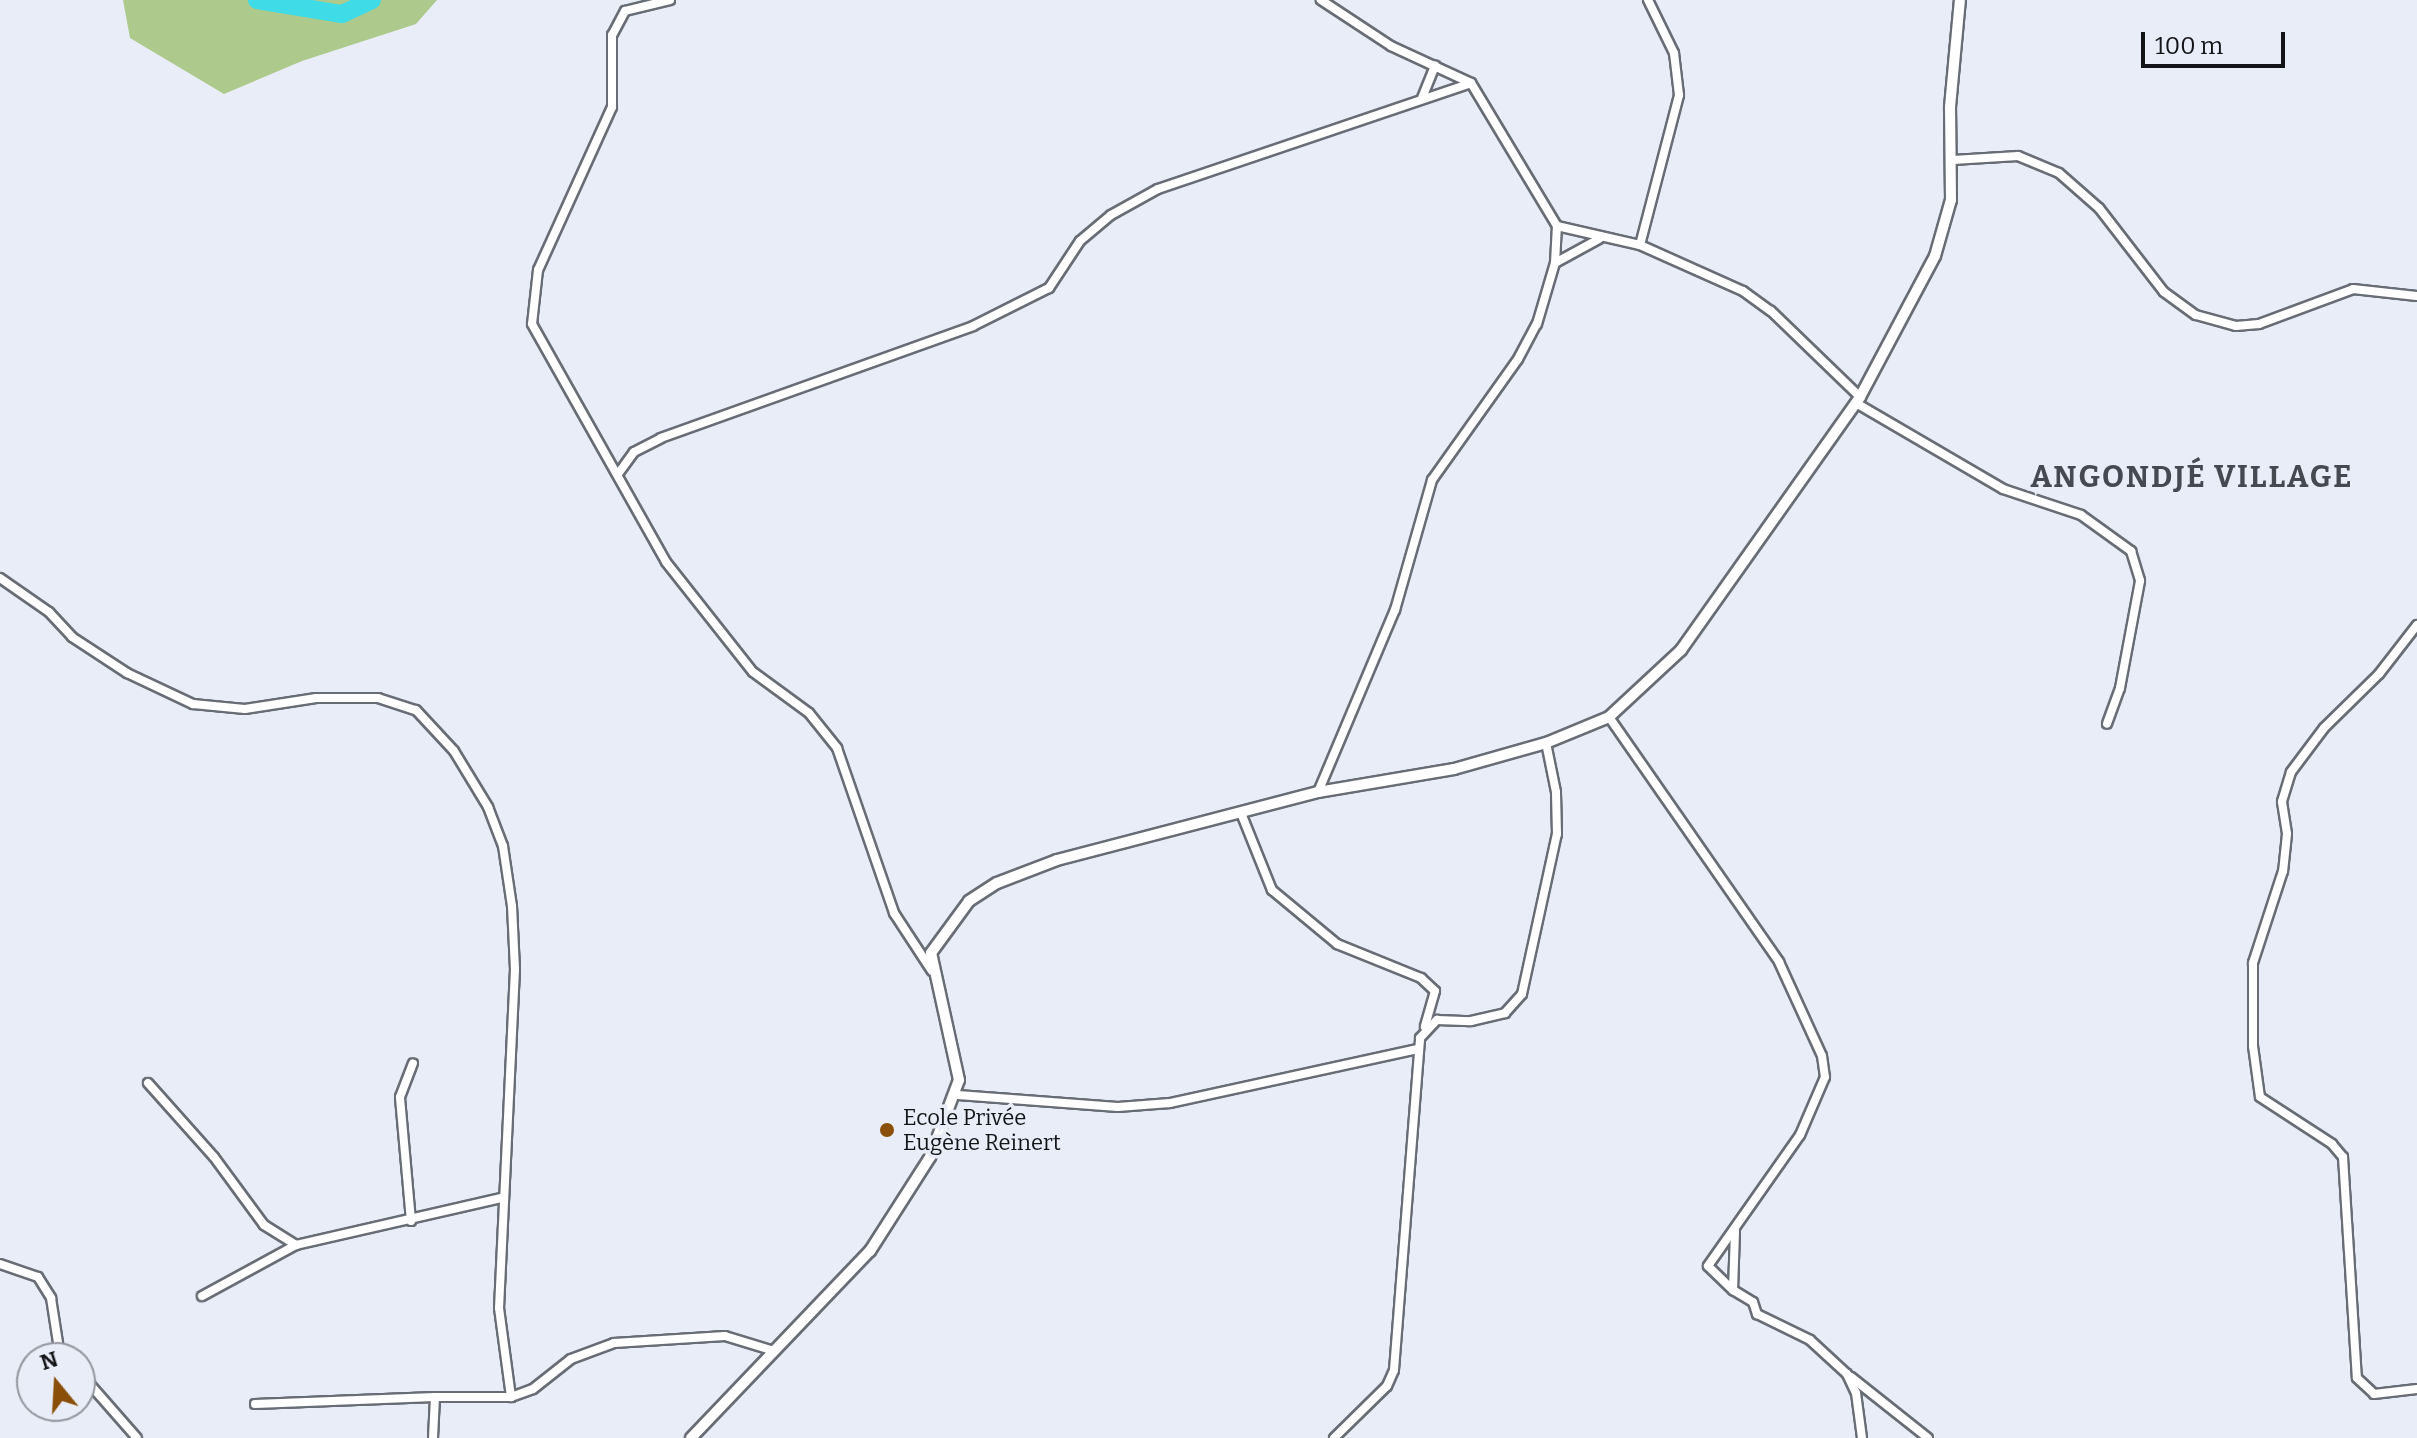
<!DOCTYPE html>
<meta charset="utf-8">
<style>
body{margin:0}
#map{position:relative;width:2417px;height:1438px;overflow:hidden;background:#e8edf7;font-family:Bitter,serif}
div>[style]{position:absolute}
.green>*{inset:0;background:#aec98c}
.river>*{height:18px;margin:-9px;padding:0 9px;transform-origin:9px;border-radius:9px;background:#3fdbe6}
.roads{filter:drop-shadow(2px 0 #686d75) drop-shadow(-2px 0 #686d75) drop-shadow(0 2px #686d75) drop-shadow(0 -2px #686d75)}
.minor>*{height:8px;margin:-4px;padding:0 4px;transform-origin:4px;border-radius:4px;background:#fff}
.tertiary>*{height:10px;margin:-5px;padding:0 5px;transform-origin:5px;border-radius:5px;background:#fff}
.dots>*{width:22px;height:22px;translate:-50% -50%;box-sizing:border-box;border:4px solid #e8edf7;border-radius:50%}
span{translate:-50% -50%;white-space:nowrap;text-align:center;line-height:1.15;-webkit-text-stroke:7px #e8edf7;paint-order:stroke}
.poi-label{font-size:22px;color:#131418}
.left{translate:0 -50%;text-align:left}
.district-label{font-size:30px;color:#454951;font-weight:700;letter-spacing:2px}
.north{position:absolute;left:16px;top:1342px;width:80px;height:80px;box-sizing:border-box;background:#e8edf7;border:2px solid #93969e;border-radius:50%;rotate:342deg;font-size:22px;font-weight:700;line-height:32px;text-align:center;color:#131418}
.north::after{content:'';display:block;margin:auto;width:28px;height:36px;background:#8a4f08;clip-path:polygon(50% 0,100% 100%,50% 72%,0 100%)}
.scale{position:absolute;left:2141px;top:32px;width:144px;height:36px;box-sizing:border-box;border:4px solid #131418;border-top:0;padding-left:10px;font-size:24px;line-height:28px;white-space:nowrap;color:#131418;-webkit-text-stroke:6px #e8edf7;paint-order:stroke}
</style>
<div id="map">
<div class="green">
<i style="clip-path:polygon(123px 0,437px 0,416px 24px,302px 61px,224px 94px,130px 38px)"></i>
</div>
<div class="river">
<i style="left:257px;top:0;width:86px;rotate:9.4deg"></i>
<i style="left:342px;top:14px;width:33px;rotate:-25deg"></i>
</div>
<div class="roads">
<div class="minor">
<i style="left:670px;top:0;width:46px;rotate:166.3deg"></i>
<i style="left:625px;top:11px;width:27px;rotate:118deg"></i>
<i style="left:612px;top:35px;width:72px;rotate:90deg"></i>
<i style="left:612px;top:107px;width:179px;rotate:114.4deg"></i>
<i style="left:538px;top:270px;width:54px;rotate:96.3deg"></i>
<i style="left:532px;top:324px;width:273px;rotate:60.6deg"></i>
<i style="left:666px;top:562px;width:140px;rotate:51.7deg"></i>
<i style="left:753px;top:672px;width:69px;rotate:36.2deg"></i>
<i style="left:809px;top:713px;width:45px;rotate:51.3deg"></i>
<i style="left:837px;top:748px;width:175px;rotate:70.9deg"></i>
<i style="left:894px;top:913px;width:69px;rotate:56.8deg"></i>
<i style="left:1422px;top:98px;width:35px;rotate:-68deg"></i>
<i style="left:1953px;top:160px;width:65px;rotate:-3.5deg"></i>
<i style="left:2018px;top:156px;width:44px;rotate:22.5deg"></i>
<i style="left:2059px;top:173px;width:53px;rotate:41.2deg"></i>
<i style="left:2099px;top:208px;width:106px;rotate:52.3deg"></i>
<i style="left:2164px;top:292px;width:39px;rotate:36deg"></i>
<i style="left:2196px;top:315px;width:41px;rotate:15.4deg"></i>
<i style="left:2236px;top:326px;width:23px;rotate:-5deg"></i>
<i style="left:2259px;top:324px;width:100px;rotate:-20.4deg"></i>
<i style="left:2353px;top:289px;width:64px;rotate:6.2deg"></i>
<i style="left:1557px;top:226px;width:85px;rotate:12.9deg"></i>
<i style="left:1640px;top:245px;width:113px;rotate:24.1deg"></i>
<i style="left:1743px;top:291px;width:34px;rotate:36deg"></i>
<i style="left:1771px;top:311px;width:124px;rotate:44deg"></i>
<i style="left:1640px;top:245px;width:155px;rotate:-75.4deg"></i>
<i style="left:1679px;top:95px;width:42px;rotate:-96.8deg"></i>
<i style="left:1674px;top:53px;width:59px;rotate:-116.1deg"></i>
<i style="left:1555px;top:263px;width:50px;rotate:-28.6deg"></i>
<i style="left:1856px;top:403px;width:170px;rotate:30.3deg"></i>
<i style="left:2003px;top:489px;width:82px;rotate:18.4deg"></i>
<i style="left:2081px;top:515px;width:62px;rotate:35.8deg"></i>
<i style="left:2131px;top:551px;width:31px;rotate:73deg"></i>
<i style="left:2140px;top:581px;width:109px;rotate:100.6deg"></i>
<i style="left:2120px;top:688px;width:38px;rotate:110deg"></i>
<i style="left:618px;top:474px;width:27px;rotate:-54deg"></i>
<i style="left:634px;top:452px;width:30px;rotate:-27deg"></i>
<i style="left:661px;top:438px;width:331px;rotate:-19.7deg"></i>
<i style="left:973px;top:326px;width:85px;rotate:-26.6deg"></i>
<i style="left:1049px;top:288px;width:56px;rotate:-56.6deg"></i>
<i style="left:1080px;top:241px;width:40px;rotate:-40deg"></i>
<i style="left:1111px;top:215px;width:54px;rotate:-29deg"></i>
<i style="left:1158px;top:189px;width:330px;rotate:-18.7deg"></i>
<i style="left:0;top:578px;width:60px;rotate:34.8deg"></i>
<i style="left:49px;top:612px;width:34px;rotate:47deg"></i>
<i style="left:72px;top:637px;width:66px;rotate:33.2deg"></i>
<i style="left:127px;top:673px;width:73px;rotate:25.2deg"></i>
<i style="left:193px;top:704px;width:52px;rotate:5.5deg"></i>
<i style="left:245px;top:709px;width:72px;rotate:-8.8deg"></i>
<i style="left:316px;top:698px;width:62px"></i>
<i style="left:378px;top:698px;width:40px;rotate:18deg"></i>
<i style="left:416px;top:710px;width:56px;rotate:47.2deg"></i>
<i style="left:454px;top:751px;width:66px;rotate:58.7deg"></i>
<i style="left:488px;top:807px;width:42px;rotate:69deg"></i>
<i style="left:503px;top:846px;width:61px;rotate:81.5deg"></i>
<i style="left:512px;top:906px;width:63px;rotate:87.3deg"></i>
<i style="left:515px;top:969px;width:339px;rotate:92.7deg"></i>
<i style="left:499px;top:1308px;width:90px;rotate:82.3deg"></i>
<i style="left:511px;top:1397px;width:23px;rotate:-20deg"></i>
<i style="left:533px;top:1389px;width:48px;rotate:-38.3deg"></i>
<i style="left:571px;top:1359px;width:46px;rotate:-20.4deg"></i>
<i style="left:614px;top:1343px;width:111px;rotate:-3.6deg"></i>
<i style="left:725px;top:1336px;width:48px;rotate:16.9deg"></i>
<i style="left:2417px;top:625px;width:62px;rotate:127.8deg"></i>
<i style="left:2379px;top:674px;width:77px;rotate:135.5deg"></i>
<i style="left:2324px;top:728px;width:55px;rotate:126.9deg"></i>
<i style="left:2291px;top:772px;width:31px;rotate:107deg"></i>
<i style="left:2282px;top:802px;width:32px;rotate:81deg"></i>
<i style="left:2287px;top:834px;width:37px;rotate:96deg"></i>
<i style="left:2283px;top:871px;width:97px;rotate:108.1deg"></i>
<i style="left:2253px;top:963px;width:83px;rotate:90deg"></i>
<i style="left:2253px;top:1046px;width:51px;rotate:82.2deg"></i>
<i style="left:2260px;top:1097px;width:86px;rotate:33.1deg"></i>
<i style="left:2332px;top:1144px;width:17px;rotate:50deg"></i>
<i style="left:2343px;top:1157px;width:221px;rotate:86.4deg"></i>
<i style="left:2357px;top:1378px;width:23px;rotate:43deg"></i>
<i style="left:2374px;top:1394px;width:43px;rotate:-6.6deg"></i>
<i style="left:1609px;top:717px;width:298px;rotate:55.2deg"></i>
<i style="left:1779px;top:962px;width:103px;rotate:65.4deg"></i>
<i style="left:1822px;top:1056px;width:21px;rotate:82deg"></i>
<i style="left:1825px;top:1077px;width:63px;rotate:113.3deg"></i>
<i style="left:1800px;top:1135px;width:160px;rotate:125.1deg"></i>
<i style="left:1708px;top:1266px;width:35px;rotate:44deg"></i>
<i style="left:1318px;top:792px;width:198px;rotate:-67.1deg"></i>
<i style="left:1395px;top:610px;width:135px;rotate:-74.1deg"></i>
<i style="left:1432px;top:480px;width:148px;rotate:-54.6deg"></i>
<i style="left:1518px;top:359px;width:40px;rotate:-62deg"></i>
<i style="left:1537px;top:324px;width:64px;rotate:-73.6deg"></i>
<i style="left:1555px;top:263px;width:37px;rotate:-87deg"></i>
<i style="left:1557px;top:226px;width:167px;rotate:-121deg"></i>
<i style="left:1471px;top:83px;width:88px;rotate:-155.2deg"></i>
<i style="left:1391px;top:46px;width:84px;rotate:-146.7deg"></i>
<i style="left:1241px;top:813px;width:83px;rotate:68.1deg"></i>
<i style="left:1272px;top:890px;width:85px;rotate:39.7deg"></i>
<i style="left:1337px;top:944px;width:91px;rotate:22deg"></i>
<i style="left:1421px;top:978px;width:19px;rotate:43deg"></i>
<i style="left:1435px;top:991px;width:37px;rotate:106deg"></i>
<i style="left:148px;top:1083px;width:99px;rotate:48.3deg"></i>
<i style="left:214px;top:1157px;width:84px;rotate:53.7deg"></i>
<i style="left:264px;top:1225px;width:38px;rotate:32deg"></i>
<i style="left:296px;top:1245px;width:211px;rotate:-12.9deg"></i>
<i style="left:958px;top:1095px;width:160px;rotate:4.3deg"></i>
<i style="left:1118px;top:1107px;width:52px;rotate:-4.4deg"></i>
<i style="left:1170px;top:1103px;width:253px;rotate:-12.3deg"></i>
<i style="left:411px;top:1221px;width:124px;rotate:-95.1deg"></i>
<i style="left:400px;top:1097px;width:36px;rotate:-69deg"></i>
<i style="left:1735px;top:1231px;width:59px;rotate:91.9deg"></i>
<i style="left:1733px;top:1290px;width:23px;rotate:31deg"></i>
<i style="left:1753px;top:1302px;width:13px;rotate:72deg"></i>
<i style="left:1757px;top:1314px;width:59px;rotate:26.1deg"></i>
<i style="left:1810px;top:1340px;width:50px;rotate:42.6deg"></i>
<i style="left:1847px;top:1374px;width:21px;rotate:65deg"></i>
<i style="left:1856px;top:1393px;width:45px;rotate:82.4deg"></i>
<i style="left:0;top:1264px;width:40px;rotate:18.9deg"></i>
<i style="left:38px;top:1277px;width:25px;rotate:58deg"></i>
<i style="left:51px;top:1298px;width:52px;rotate:81.1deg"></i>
<i style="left:59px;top:1349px;width:12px;rotate:48deg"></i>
<i style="left:202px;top:1296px;width:107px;rotate:-28.5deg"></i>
<i style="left:80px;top:1373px;width:86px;rotate:48.8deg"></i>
<i style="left:1851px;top:1377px;width:98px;rotate:38.4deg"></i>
<i style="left:255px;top:1404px;width:180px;rotate:-2.2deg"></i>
<i style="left:433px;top:1438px;width:41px;rotate:-87.2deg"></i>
<i style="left:435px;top:1397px;width:76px"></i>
<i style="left:1334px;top:1438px;width:74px;rotate:-44.5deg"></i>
<i style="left:1387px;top:1386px;width:17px;rotate:-66deg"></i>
<i style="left:1394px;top:1370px;width:333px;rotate:-85.5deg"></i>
<i style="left:1420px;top:1038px;width:25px;rotate:-47deg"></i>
<i style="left:1437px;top:1020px;width:34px;rotate:2deg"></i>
<i style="left:1471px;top:1021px;width:35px;rotate:-13deg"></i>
<i style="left:1505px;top:1013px;width:25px;rotate:-48deg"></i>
<i style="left:1522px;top:994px;width:164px;rotate:-77.7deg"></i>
<i style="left:1557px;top:834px;width:42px;rotate:-91.4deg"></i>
<i style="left:1556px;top:792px;width:50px;rotate:-101.5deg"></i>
</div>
<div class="tertiary">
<i style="left:691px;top:1438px;width:259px;rotate:-46.3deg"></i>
<i style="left:870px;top:1251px;width:112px;rotate:-57.4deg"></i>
<i style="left:930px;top:1157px;width:82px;rotate:-69.4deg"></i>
<i style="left:959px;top:1080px;width:130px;rotate:-102.4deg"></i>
<i style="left:931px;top:953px;width:64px;rotate:-53.8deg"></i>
<i style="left:969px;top:901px;width:33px;rotate:-33deg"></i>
<i style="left:997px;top:883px;width:64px;rotate:-21deg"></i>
<i style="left:1057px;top:860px;width:270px;rotate:-14.6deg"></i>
<i style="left:1318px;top:792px;width:138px;rotate:-9.6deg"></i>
<i style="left:1454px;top:769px;width:96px;rotate:-15.8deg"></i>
<i style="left:1546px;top:743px;width:68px;rotate:-22.4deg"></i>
<i style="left:1609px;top:717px;width:98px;rotate:-42.9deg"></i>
<i style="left:1681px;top:650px;width:310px;rotate:-54.7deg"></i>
<i style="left:1860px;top:397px;width:160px;rotate:-62deg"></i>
<i style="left:1935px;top:256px;width:58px;rotate:-74.1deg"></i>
<i style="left:1951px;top:200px;width:93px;rotate:-90.6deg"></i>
<i style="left:1950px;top:107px;width:107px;rotate:-84.7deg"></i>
</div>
</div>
<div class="dots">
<i style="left:887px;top:1130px;background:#8a4f08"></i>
</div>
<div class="poi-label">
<span class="left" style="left:903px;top:1130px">Ecole Privée<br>Eugène Reinert</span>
</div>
<div class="district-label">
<span style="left:2192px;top:477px">ANGONDJÉ VILLAGE</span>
</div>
<div class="north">N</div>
<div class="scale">100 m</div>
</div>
